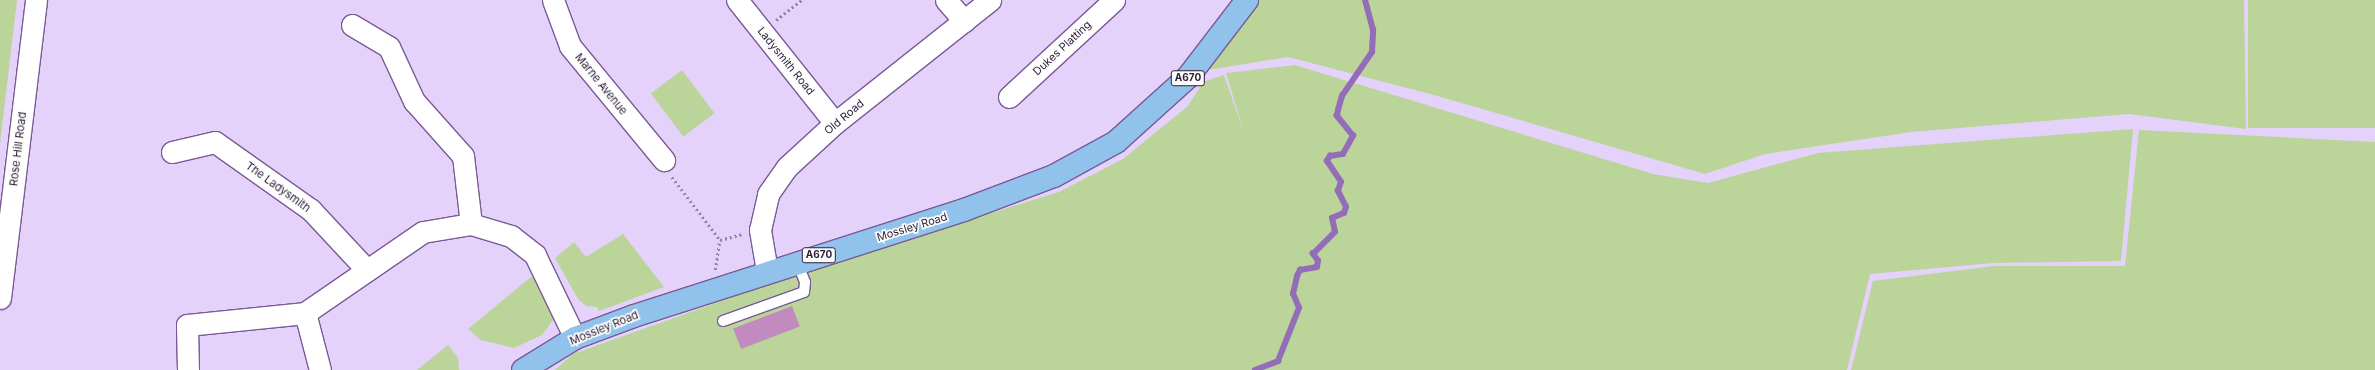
<!DOCTYPE html>
<style>
body{margin:0}
#map{position:relative;width:2375px;height:370px;overflow:hidden;background:#e5d2fa;font-family:Inter,sans-serif}
div>[style]{position:absolute}
.green>*{inset:0;background:#bbd499;transform-origin:0 0}
.stream>*{height:5.5px;margin:-2.75px;padding:0 2.75px;transform-origin:2.75px;border-radius:2.75px;background:#946db9}
.building>*{inset:0;background:#c18bc0;transform-origin:0 0}
.path>*{height:2.5px;margin-top:-1.25px;transform-origin:0;background:repeating-linear-gradient(90deg,#9382a4 0 2px,transparent 0 5px)}
.roads{filter:drop-shadow(1px 0 #795a96) drop-shadow(-1px 0 #795a96) drop-shadow(0 1px #795a96) drop-shadow(0 -1px #795a96)}
.service>*{height:10px;margin:-5px;padding:0 5px;transform-origin:5px;border-radius:5px;background:#fff}
.minor>*{height:21px;margin:-10.5px;padding:0 10.5px;transform-origin:10.5px;border-radius:10.5px;background:#fff}
.primary>*{height:22px;margin:-11px;padding:0 11px;transform-origin:11px;border-radius:11px;background:#90c2eb}
span{translate:-50% -50%;white-space:nowrap;text-align:center;line-height:1.15;-webkit-text-stroke:3.5px #fcfcfc;paint-order:stroke}
.shield-label span{padding:1px 3px;background:#fcfcfc;border:1px solid;border-radius:3px;-webkit-text-stroke-width:0}
.shield-label{font-size:10px;color:#2b1e37;font-weight:700}
.street-label{font-size:11px;color:#2b1e37}
</style>
<div id="map">
<div class="green">
<i style="clip-path:polygon(0 0,17px 0,0 144px)"></i>
<i style="clip-path:polygon(1255px 0,2244px 0,2246px 129px,2129px 114px,1911px 132px,1765px 154px,1705px 174px,1434px 95px,1288px 57px,1208px 70px)"></i>
<i style="left:2248px;top:0;width:127px;height:128px"></i>
<i style="clip-path:polygon(1295px 65px,1653px 174px,1708px 183px,1818px 153px,2133px 129px,2121px 261px,1993px 263px,1870px 274px,1847px 370px,555px 370px,573px 354px,819px 266px,1059px 192px,1123px 159px,1188px 106px,1203px 82px,1224px 75px,1245px 136px,1226px 73px)"></i>
<i style="left:682px;top:70px;width:54px;height:39px;rotate:53deg"></i>
<i style="clip-path:polygon(2139px 130px,2375px 142px,2375px 370px,1851px 370px,1873px 281px,1994px 266px,2125px 266px)"></i>
<i style="clip-path:polygon(623px 234px,664px 287px,599px 311px,597px 307px,586px 306px,578px 299px,555px 258px,574px 242px,586px 257px)"></i>
<i style="clip-path:polygon(532px 276px,549px 298px,553px 320px,542px 335px,514px 348px,481px 340px,468px 329px)"></i>
<i style="clip-path:polygon(448px 345px,458px 358px,459px 370px,417px 370px)"></i>
</div>
<div class="stream">
<i style="left:1255px;top:370px;width:25px;rotate:-21deg"></i>
<i style="left:1278px;top:361px;width:57px;rotate:-68.4deg"></i>
<i style="left:1299px;top:308px;width:15px;rotate:-113deg"></i>
<i style="left:1293px;top:294px;width:18px;rotate:-77deg"></i>
<i style="left:1297px;top:276px;width:7px;rotate:-63deg"></i>
<i style="left:1300px;top:270px;width:17px;rotate:-10deg"></i>
<i style="left:1317px;top:267px;width:6px;rotate:-81deg"></i>
<i style="left:1318px;top:261px;width:9px;rotate:-126deg"></i>
<i style="left:1313px;top:254px;width:31px;rotate:-45deg"></i>
<i style="left:1335px;top:232px;width:14px;rotate:-102deg"></i>
<i style="left:1332px;top:218px;width:13px;rotate:-23deg"></i>
<i style="left:1344px;top:213px;width:6px;rotate:-72deg"></i>
<i style="left:1346px;top:207px;width:18px;rotate:-117deg"></i>
<i style="left:1338px;top:191px;width:9px;rotate:-72deg"></i>
<i style="left:1341px;top:182px;width:25px;rotate:-124deg"></i>
<i style="left:1327px;top:161px;width:6px;rotate:-59deg"></i>
<i style="left:1330px;top:156px;width:13px;rotate:-9deg"></i>
<i style="left:1343px;top:154px;width:21px;rotate:-61deg"></i>
<i style="left:1353px;top:136px;width:26px;rotate:-129deg"></i>
<i style="left:1337px;top:116px;width:6px;rotate:-81deg"></i>
<i style="left:1338px;top:110px;width:15px;rotate:-74deg"></i>
<i style="left:1342px;top:96px;width:53px;rotate:-55.7deg"></i>
<i style="left:1372px;top:52px;width:22px;rotate:-87deg"></i>
<i style="left:1373px;top:30px;width:31px;rotate:-105deg"></i>
</div>
<div class="building">
<i style="left:792px;top:306px;width:22px;height:63px;rotate:69deg"></i>
</div>
<div class="path">
<i style="left:776px;top:20px;width:33px;rotate:-38deg"></i>
<i style="left:672px;top:177px;width:79px;rotate:52.7deg"></i>
<i style="left:720px;top:240px;width:24px;rotate:-15deg"></i>
<i style="left:715px;top:270px;width:30px;rotate:-81deg"></i>
</div>
<div class="roads">
<div class="service">
<i style="left:723px;top:321px;width:86px;rotate:-19.7deg"></i>
<i style="left:804px;top:292px;width:10px;rotate:-84deg"></i>
<i style="left:805px;top:282px;width:22px;rotate:-112deg"></i>
</div>
<div class="minor">
<i style="left:553px;top:0;width:49px;rotate:69.7deg"></i>
<i style="left:570px;top:46px;width:148px;rotate:50.5deg"></i>
<i style="left:737px;top:0;width:157px;rotate:51.5deg"></i>
<i style="left:946px;top:0;width:28px;rotate:49deg"></i>
<i style="left:352px;top:25px;width:43px;rotate:30.7deg"></i>
<i style="left:389px;top:47px;width:60px;rotate:65.2deg"></i>
<i style="left:414px;top:101px;width:74px;rotate:48.3deg"></i>
<i style="left:463px;top:156px;width:68px;rotate:83.3deg"></i>
<i style="left:471px;top:224px;width:42px;rotate:16.7deg"></i>
<i style="left:511px;top:236px;width:31px;rotate:38deg"></i>
<i style="left:535px;top:255px;width:92px;rotate:64.3deg"></i>
<i style="left:1009px;top:97px;width:143px;rotate:-42.7deg"></i>
<i style="left:172px;top:152px;width:44px;rotate:-13.1deg"></i>
<i style="left:215px;top:142px;width:118px;rotate:35.3deg"></i>
<i style="left:311px;top:210px;width:82px;rotate:47deg"></i>
<i style="left:767px;top:271px;width:42px;rotate:-99.7deg"></i>
<i style="left:760px;top:230px;width:37px;rotate:-77deg"></i>
<i style="left:768px;top:194px;width:33px;rotate:-55deg"></i>
<i style="left:787px;top:167px;width:65px;rotate:-42.5deg"></i>
<i style="left:835px;top:123px;width:198px;rotate:-38.4deg"></i>
<i style="left:0;top:298px;width:300px;rotate:-83.1deg"></i>
<i style="left:188px;top:370px;width:45px;rotate:-91.3deg"></i>
<i style="left:187px;top:325px;width:119px;rotate:-5.8deg"></i>
<i style="left:320px;top:370px;width:59px;rotate:-104.7deg"></i>
<i style="left:305px;top:313px;width:143px;rotate:-34.5deg"></i>
<i style="left:423px;top:232px;width:49px;rotate:-9.5deg"></i>
</div>
<div class="primary">
<i style="left:523px;top:370px;width:61px;rotate:-31.6deg"></i>
<i style="left:575px;top:338px;width:63px;rotate:-20.4deg"></i>
<i style="left:634px;top:316px;width:347px;rotate:-17.8deg"></i>
<i style="left:964px;top:210px;width:96px;rotate:-20.7deg"></i>
<i style="left:1054px;top:176px;width:71px;rotate:-28.7deg"></i>
<i style="left:1116px;top:142px;width:97px;rotate:-42.1deg"></i>
<i style="left:1188px;top:77px;width:97px;rotate:-52.5deg"></i>
</div>
</div>
<div class="shield-label">
<span style="left:1188px;top:78px">A670</span>
<span style="left:819px;top:255px">A670</span>
</div>
<div class="street-label">
<span style="left:1062px;top:48px;rotate:-43deg">Dukes Platting</span>
<span style="left:786px;top:61px;rotate:51deg">Ladysmith Road</span>
<span style="left:601px;top:84px;rotate:51deg">Marne Avenue</span>
<span style="left:844px;top:117px;rotate:-40deg">Old Road</span>
<span style="left:18px;top:149px;rotate:-83deg">Rose Hill Road</span>
<span style="left:278px;top:187px;rotate:36deg">The Ladysmith</span>
<span style="left:912px;top:227px;rotate:-17deg">Mossley Road</span>
<span style="left:604px;top:328px;rotate:-22deg">Mossley Road</span>
</div>
</div>
